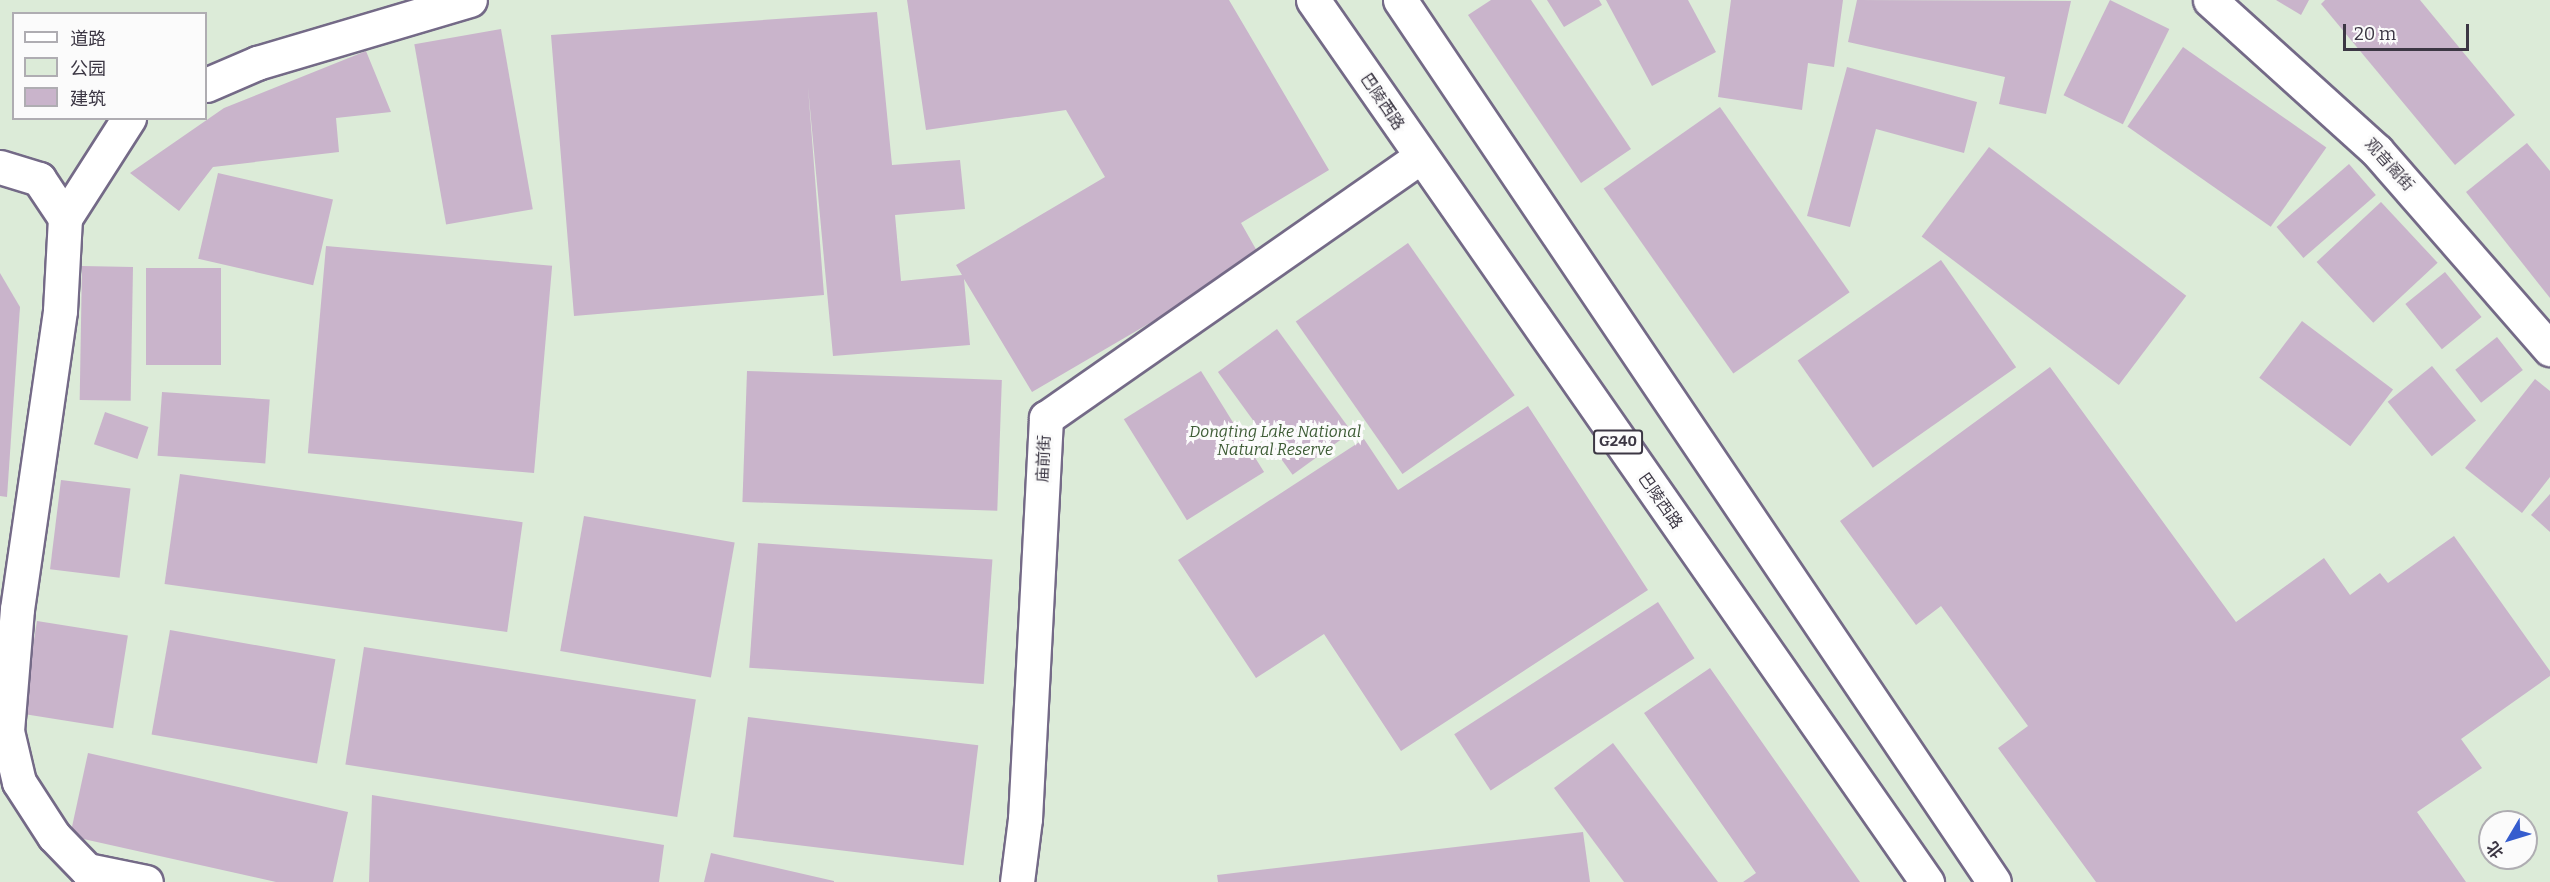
<!DOCTYPE html>
<meta charset="utf-8">
<style>
body{margin:0}
#map{position:relative;width:2550px;height:882px;overflow:hidden;background:#fbfbfb;font-family:Bitter,"Noto Sans SC",serif}
div>[style]{position:absolute}
.green>*{inset:0;background:#dcebd8}
.building>*{inset:0;background:#c9b4cb;transform-origin:0 0}
.roads{filter:drop-shadow(2px 0 #746a87) drop-shadow(-2px 0 #746a87) drop-shadow(0 2px #746a87) drop-shadow(0 -2px #746a87)}
.minor>*{height:33px;margin:-16.5px;padding:0 16.5px;transform-origin:16.5px;border-radius:16.5px;background:#fff}
.major>*{height:33px;margin:-16.5px;padding:0 16.5px;transform-origin:16.5px;border-radius:16.5px;background:#fff}
span{translate:-50% -50%;white-space:nowrap;text-align:center;line-height:1.15;-webkit-text-stroke:6px #fbfbfb;paint-order:stroke}
.shield-label span{padding:2px 4px;background:#fbfbfb;border:2px solid;border-radius:4px;-webkit-text-stroke-width:0}
.shield-label{font-size:15px;color:#3c3744;font-weight:700}
.street-label{font-size:16px;color:#3c3744}
.park-label{font-size:16px;color:#3e5c36;font-style:italic}
.legend{position:absolute;left:12px;top:12px;width:195px;height:108px;box-sizing:border-box;background:#fbfbfb;border:2px solid #afadb2;margin:0;padding:8px 10px;list-style:none;font-size:18px;color:#3c3744}
.legend li{display:flex;align-items:center;gap:12px;height:30px}
.legend b{width:30px;border:2px solid #afadb2}
.north{position:absolute;left:2478px;top:810px;width:60px;height:60px;box-sizing:border-box;background:#fbfbfb;border:2px solid #afadb2;border-radius:50%;rotate:232deg;font-size:16px;font-weight:700;line-height:24px;text-align:center;color:#3c3744}
.north::after{content:'';display:block;margin:auto;width:21px;height:27px;background:#365dce;clip-path:polygon(50% 0,100% 100%,50% 72%,0 100%)}
.scale{position:absolute;left:2343px;top:24px;width:126px;height:27px;box-sizing:border-box;border:3px solid #3c3744;border-top:0;padding-left:8px;font-size:18px;line-height:21px;white-space:nowrap;color:#3c3744;-webkit-text-stroke:4px #fbfbfb;paint-order:stroke}
</style>
<div id="map">
<div class="green">
<i style="clip-path:polygon(evenodd,0 0,2550px 0,2550px 882px,0 882px,0 0,14px 14px,206px 14px,206px 118px,14px 118px,14px 14px,0 0,2490px 822px,2526px 822px,2526px 858px,2490px 858px,2490px 822px)"></i>
</div>
<div class="building">
<i style="clip-path:polygon(907px 0,1229px 0,1329px 170px,1241px 223px,1261px 258px,1032px 392px,964px 279px,970px 345px,833px 356px,808px 87px,824px 295px,574px 316px,551px 35px,877px 12px,892px 165px,960px 160px,965px 209px,895px 215px,901px 281px,962px 275px,956px 265px,1105px 177px,1066px 110px,926px 130px)"></i>
<i style="clip-path:polygon(1491px 0,1531px 0,1631px 149px,1581px 183px,1468px 15px)"></i>
<i style="clip-path:polygon(1547px 0,1599px 0,1602px 5px,1564px 27px)"></i>
<i style="clip-path:polygon(1606px 0,1688px 0,1716px 52px,1652px 86px)"></i>
<i style="clip-path:polygon(1731px 0,1843px 0,1834px 67px,1808px 63px,1802px 110px,1718px 97px)"></i>
<i style="clip-path:polygon(1857px 0,2071px 1px,2046px 114px,1999px 104px,2005px 77px,1848px 42px)"></i>
<i style="left:2110px;top:0;width:66px;height:106px;rotate:26deg"></i>
<i style="clip-path:polygon(2276px 0,2309px 0,2301px 15px)"></i>
<i style="clip-path:polygon(2325px 0,2420px 0,2515px 115px,2455px 165px,2321px 4px)"></i>
<i style="left:501px;top:29px;width:183px;height:88px;rotate:80deg"></i>
<i style="left:2183px;top:47px;width:175px;height:97px;rotate:35deg"></i>
<i style="clip-path:polygon(366px 51px,391px 112px,336px 118px,339px 152px,213px 167px,179px 211px,130px 173px,224px 108px)"></i>
<i style="clip-path:polygon(1847px 67px,1977px 102px,1964px 153px,1876px 129px,1850px 227px,1807px 216px)"></i>
<i style="left:1720px;top:107px;width:226px;height:142px;rotate:55deg"></i>
<i style="clip-path:polygon(2527px 143px,2550px 171px,2550px 298px,2466px 192px)"></i>
<i style="left:1989px;top:147px;width:247px;height:112px;rotate:37deg"></i>
<i style="left:2349px;top:164px;width:41px;height:96px;rotate:49deg"></i>
<i style="left:218px;top:173px;width:118px;height:88px;rotate:13deg"></i>
<i style="left:2381px;top:202px;width:83px;height:88px;rotate:47deg"></i>
<i style="left:1408px;top:243px;width:186px;height:137px;rotate:55deg"></i>
<i style="left:326px;top:246px;width:227px;height:208px;rotate:5deg"></i>
<i style="left:1941px;top:260px;width:131px;height:175px;rotate:55deg"></i>
<i style="left:82px;top:266px;width:51px;height:134px;rotate:1deg"></i>
<i style="left:146px;top:268px;width:75px;height:97px"></i>
<i style="left:2445px;top:272px;width:58px;height:51px;rotate:51deg"></i>
<i style="clip-path:polygon(0 273px,20px 307px,7px 497px,0 496px)"></i>
<i style="left:2302px;top:321px;width:114px;height:71px;rotate:37deg"></i>
<i style="left:1277px;top:329px;width:127px;height:73px;rotate:54deg"></i>
<i style="left:2497px;top:337px;width:42px;height:53px;rotate:52deg"></i>
<i style="left:2432px;top:366px;width:70px;height:57px;rotate:51deg"></i>
<i style="clip-path:polygon(2050px 367px,2236px 622px,2324px 558px,2350px 595px,2380px 573px,2388px 583px,2454px 536px,2550px 671px,2550px 676px,2461px 739px,2482px 768px,2417px 812px,2466px 882px,2096px 882px,1998px 748px,2028px 726px,1941px 606px,1916px 625px,1840px 521px)"></i>
<i style="left:747px;top:371px;width:255px;height:131px;rotate:2deg"></i>
<i style="left:1201px;top:371px;width:119px;height:91px;rotate:58deg"></i>
<i style="clip-path:polygon(2535px 379px,2550px 391px,2550px 477px,2522px 513px,2465px 468px)"></i>
<i style="left:162px;top:392px;width:108px;height:64px;rotate:4deg"></i>
<i style="clip-path:polygon(1528px 406px,1648px 590px,1401px 751px,1324px 634px,1256px 678px,1178px 560px,1364px 439px,1398px 490px)"></i>
<i style="left:105px;top:412px;width:46px;height:34px;rotate:19deg"></i>
<i style="left:180px;top:474px;width:346px;height:111px;rotate:8deg"></i>
<i style="left:61px;top:480px;width:70px;height:90px;rotate:7deg"></i>
<i style="clip-path:polygon(2550px 494px,2550px 532px,2531px 515px)"></i>
<i style="left:584px;top:516px;width:153px;height:137px;rotate:10deg"></i>
<i style="left:758px;top:543px;width:235px;height:125px;rotate:4deg"></i>
<i style="left:1658px;top:602px;width:67px;height:243px;rotate:57deg"></i>
<i style="left:37px;top:621px;width:92px;height:94px;rotate:9deg"></i>
<i style="left:170px;top:630px;width:168px;height:106px;rotate:10deg"></i>
<i style="left:364px;top:647px;width:336px;height:119px;rotate:9deg"></i>
<i style="clip-path:polygon(1710px 668px,1860px 882px,1743px 882px,1756px 873px,1644px 713px)"></i>
<i style="left:748px;top:717px;width:232px;height:121px;rotate:7deg"></i>
<i style="clip-path:polygon(1613px 743px,1718px 882px,1624px 882px,1554px 788px)"></i>
<i style="clip-path:polygon(88px 753px,348px 812px,333px 882px,276px 882px,70px 836px)"></i>
<i style="clip-path:polygon(372px 795px,664px 845px,659px 882px,369px 882px)"></i>
<i style="clip-path:polygon(1583px 832px,1590px 882px,1218px 882px,1217px 875px)"></i>
<i style="clip-path:polygon(711px 853px,834px 881px,834px 882px,704px 882px)"></i>
</div>
<div class="roads">
<div class="minor">
<i style="left:2210px;top:0;width:225px;rotate:42.1deg"></i>
<i style="left:2377px;top:151px;width:263px;rotate:48.9deg"></i>
<i style="left:206px;top:85px;width:56px;rotate:-23.3deg"></i>
<i style="left:257px;top:63px;width:222px;rotate:-16.5deg"></i>
<i style="left:0;top:167px;width:41px;rotate:17.1deg"></i>
<i style="left:39px;top:179px;width:47px;rotate:56.3deg"></i>
<i style="left:65px;top:218px;width:119px;rotate:-57.4deg"></i>
<i style="left:65px;top:218px;width:93px;rotate:93.1deg"></i>
<i style="left:60px;top:311px;width:301px;rotate:98.2deg"></i>
<i style="left:17px;top:609px;width:122px;rotate:94.7deg"></i>
<i style="left:7px;top:731px;width:52px;rotate:76.8deg"></i>
<i style="left:19px;top:782px;width:64px;rotate:57.1deg"></i>
<i style="left:54px;top:836px;width:47px;rotate:45.9deg"></i>
<i style="left:87px;top:870px;width:60px;rotate:11.5deg"></i>
<i style="left:1017px;top:882px;width:64px;rotate:-82.8deg"></i>
<i style="left:1025px;top:819px;width:402px;rotate:-87deg"></i>
<i style="left:1046px;top:418px;width:455px;rotate:-34.9deg"></i>
</div>
<div class="major">
<i style="left:1313px;top:0;width:1075px;rotate:55.16deg"></i>
<i style="left:1400px;top:0;width:1063px;rotate:56.04deg"></i>
</div>
</div>
<div class="shield-label">
<span style="left:1618px;top:442px">G240</span>
</div>
<div class="street-label">
<span style="left:1382px;top:102px;rotate:56deg">巴陵西路</span>
<span style="left:2389px;top:165px;rotate:48deg">观音阁街</span>
<span style="left:1044px;top:459px;rotate:-87deg">庙前街</span>
<span style="left:1660px;top:501px;rotate:55deg">巴陵西路</span>
</div>
<div class="park-label">
<span style="left:1275px;top:441px">Dongting Lake National<br>Natural Reserve</span>
</div>
<ul class="legend">
<li><b style="height:8px;background:#fff"></b>道路</li>
<li><b style="height:16px;background:#dcebd8"></b>公园</li>
<li><b style="height:16px;background:#c9b4cb"></b>建筑</li>
</ul>
<div class="north">北</div>
<div class="scale">20 m</div>
</div>
